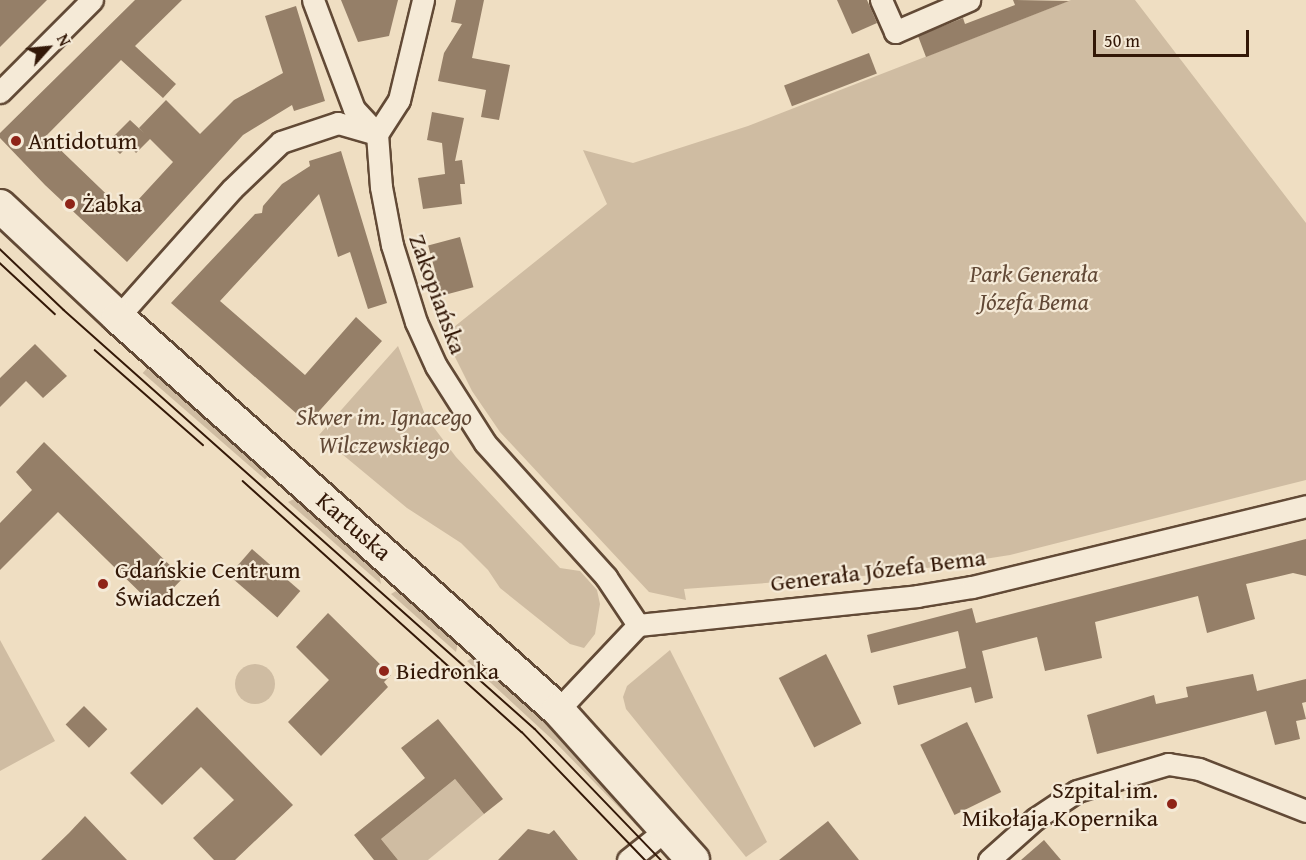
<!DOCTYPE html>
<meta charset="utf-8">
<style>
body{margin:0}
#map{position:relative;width:1306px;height:860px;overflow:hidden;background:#efdec2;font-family:"Gentium Book Plus",serif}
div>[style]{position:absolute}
.green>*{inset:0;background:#cfbca2;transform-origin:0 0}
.round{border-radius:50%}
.building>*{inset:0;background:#957f68;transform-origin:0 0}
.roads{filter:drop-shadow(2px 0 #624a36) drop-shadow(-2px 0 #624a36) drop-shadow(0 2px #624a36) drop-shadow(0 -2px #624a36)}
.minor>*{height:21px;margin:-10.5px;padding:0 10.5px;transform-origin:10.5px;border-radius:10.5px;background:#f5ead7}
.secondary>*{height:32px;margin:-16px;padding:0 16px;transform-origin:16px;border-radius:16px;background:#f5ead7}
.tram>*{height:1.5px;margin:-0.75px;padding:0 0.75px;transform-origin:0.75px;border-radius:0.75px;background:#331807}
.dots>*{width:16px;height:16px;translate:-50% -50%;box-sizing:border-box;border:3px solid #f5ead7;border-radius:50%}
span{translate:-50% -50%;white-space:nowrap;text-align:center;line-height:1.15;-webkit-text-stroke:4.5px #f5ead7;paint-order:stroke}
.poi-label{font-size:24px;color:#331807}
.left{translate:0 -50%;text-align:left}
.right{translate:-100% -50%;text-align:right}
.park-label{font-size:24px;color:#624936;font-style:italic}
.street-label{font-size:24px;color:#331807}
.north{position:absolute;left:18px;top:18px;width:60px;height:60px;-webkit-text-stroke:4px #f5ead7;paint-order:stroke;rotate:63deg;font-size:16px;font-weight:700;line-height:24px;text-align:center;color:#331807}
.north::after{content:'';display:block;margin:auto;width:21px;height:27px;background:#331807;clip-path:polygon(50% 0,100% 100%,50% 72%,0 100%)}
.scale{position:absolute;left:1093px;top:30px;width:156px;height:27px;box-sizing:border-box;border:3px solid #331807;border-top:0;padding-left:8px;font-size:18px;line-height:21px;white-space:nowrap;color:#331807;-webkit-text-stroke:4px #f5ead7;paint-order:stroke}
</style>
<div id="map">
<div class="green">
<i style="clip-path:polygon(1071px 0,1135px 0,1306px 223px,1306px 480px,1010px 555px,889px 574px,684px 589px,686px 600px,649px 592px,500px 432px,472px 391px,444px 335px,607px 204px,583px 150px,633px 163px,748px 126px)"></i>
<i style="clip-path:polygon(398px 346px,426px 417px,456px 457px,560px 568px,580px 571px,597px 590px,600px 604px,595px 634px,584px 648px,570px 644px,500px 588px,488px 570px,461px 543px,407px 508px,319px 435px)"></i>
<i style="left:148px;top:367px;width:162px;height:8px;rotate:41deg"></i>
<i style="clip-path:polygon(294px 499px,379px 572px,381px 584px,288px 502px)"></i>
<i style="clip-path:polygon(396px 591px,458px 642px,456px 652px,391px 594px)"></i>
<i style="clip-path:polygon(0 640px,55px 741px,0 771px)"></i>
<i style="clip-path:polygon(670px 650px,767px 842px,746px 857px,626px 709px,623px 697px,627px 686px)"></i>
<i style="clip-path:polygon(472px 658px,539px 717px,632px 813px,638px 827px,555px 742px,467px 661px)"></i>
<i class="round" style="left:235px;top:664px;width:40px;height:40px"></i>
<i style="clip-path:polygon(455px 779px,484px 814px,428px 860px,398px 860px,381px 839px)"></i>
</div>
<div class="building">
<i style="clip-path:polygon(0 0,47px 0,0 47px)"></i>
<i style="clip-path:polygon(135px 0,182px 0,135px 46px,176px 84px,163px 98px,121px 60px,46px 136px,126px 213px,173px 162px,150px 139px,136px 153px,129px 145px,120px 154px,108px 142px,130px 120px,144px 133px,139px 128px,166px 100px,200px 134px,234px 100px,283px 73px,265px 16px,296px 6px,325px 101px,294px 111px,292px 105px,243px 135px,127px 262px,45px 185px,0 138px,0 133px)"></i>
<i style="clip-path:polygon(341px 0,398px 0,389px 36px,358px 42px)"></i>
<i style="clip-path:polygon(456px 0,484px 0,472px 58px,510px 65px,499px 120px,481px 117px,486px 90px,438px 81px,444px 53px,462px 24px,451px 22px)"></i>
<i style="clip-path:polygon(837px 0,867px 0,877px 23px,852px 34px)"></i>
<i style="clip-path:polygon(1013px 0,1069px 1px,926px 57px,918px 36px,963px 18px,965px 24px,1015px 5px)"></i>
<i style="left:869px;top:53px;width:22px;height:91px;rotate:69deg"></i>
<i style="clip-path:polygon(432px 112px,464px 118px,455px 161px,462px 160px,465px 184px,460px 184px,462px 204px,423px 209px,418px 178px,445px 174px,442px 143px,427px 140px)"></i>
<i style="clip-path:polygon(341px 151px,387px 303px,368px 309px,350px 252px,338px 257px,319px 194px,220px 301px,305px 375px,356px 317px,382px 341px,313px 418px,303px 407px,297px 414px,171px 303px,255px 214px,262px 213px,263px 206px,282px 184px,310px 166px,309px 161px)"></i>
<i style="left:460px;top:237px;width:52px;height:33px;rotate:75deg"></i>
<i style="clip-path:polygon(35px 344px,67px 376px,43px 398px,26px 381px,0 407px,0 378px)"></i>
<i style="clip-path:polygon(44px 442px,183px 578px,155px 607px,58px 512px,0 570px,0 523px,32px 490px,16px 472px)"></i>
<i style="clip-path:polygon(1306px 539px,1306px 576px,1293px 573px,1246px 584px,1255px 619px,1207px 633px,1198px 596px,1095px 622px,1102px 658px,1045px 671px,1037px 637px,982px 651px,993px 698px,975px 703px,971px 687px,898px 705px,893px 686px,966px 668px,958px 631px,871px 653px,867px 635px,972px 608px,976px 623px)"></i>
<i style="left:252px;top:549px;width:64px;height:35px;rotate:41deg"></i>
<i style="clip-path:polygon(328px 613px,391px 675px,384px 682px,388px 687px,321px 756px,288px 722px,329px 680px,296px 647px)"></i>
<i style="left:826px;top:654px;width:78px;height:53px;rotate:63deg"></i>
<i style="clip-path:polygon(1253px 674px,1257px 691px,1306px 679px,1306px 702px,1302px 703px,1306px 719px,1296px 721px,1300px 739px,1275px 745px,1266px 711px,1097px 754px,1087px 715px,1154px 695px,1156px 704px,1188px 697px,1186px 687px)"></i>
<i style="left:84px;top:706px;width:33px;height:26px;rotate:45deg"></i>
<i style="clip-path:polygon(197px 707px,293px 805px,235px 860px,214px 860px,193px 838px,234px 800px,201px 767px,162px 805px,130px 773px)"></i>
<i style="clip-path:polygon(438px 719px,503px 799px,484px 814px,455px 779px,381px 839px,398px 860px,374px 860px,354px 835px,425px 778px,401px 748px)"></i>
<i style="left:967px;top:722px;width:78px;height:52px;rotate:64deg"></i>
<i style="clip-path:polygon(85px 816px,127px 860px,41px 860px,69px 833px)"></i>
<i style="clip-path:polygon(828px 821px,859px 860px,779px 860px)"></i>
<i style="clip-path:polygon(528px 829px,549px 834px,554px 830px,578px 860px,498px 860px)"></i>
<i style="clip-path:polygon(1044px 840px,1061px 860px,1021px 860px)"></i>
</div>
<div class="roads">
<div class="minor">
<i style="left:313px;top:0;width:116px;rotate:69.4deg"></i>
<i style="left:354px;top:109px;width:34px;rotate:47deg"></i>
<i style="left:377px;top:134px;width:53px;rotate:85.7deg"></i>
<i style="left:381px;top:187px;width:59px;rotate:79.3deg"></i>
<i style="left:392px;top:245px;width:81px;rotate:72.7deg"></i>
<i style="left:416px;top:322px;width:48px;rotate:65.6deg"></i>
<i style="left:436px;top:366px;width:91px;rotate:57.5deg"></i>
<i style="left:485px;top:443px;width:181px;rotate:47.9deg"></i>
<i style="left:606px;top:577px;width:58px;rotate:56.3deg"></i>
<i style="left:881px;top:0;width:35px;rotate:66deg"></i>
<i style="left:895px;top:32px;width:81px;rotate:-23.4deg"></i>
<i style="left:0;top:92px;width:130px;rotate:-45deg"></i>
<i style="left:377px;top:134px;width:40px;rotate:-57.1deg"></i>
<i style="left:399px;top:100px;width:103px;rotate:-76.5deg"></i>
<i style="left:118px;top:317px;width:171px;rotate:-48.3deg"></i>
<i style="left:232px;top:189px;width:68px;rotate:-43.8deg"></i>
<i style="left:281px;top:142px;width:60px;rotate:-18.4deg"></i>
<i style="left:338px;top:123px;width:37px;rotate:16deg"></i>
<i style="left:558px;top:710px;width:117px;rotate:-46.7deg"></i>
<i style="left:638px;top:625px;width:281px;rotate:-5.9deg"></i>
<i style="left:917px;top:596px;width:56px;rotate:-9.3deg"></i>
<i style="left:972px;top:587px;width:344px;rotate:-13.6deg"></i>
<i style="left:628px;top:860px;width:50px;rotate:-38.5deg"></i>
<i style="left:989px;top:860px;width:62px;rotate:-41.7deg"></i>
<i style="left:1035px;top:819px;width:50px;rotate:-33.7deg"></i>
<i style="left:1077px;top:791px;width:95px;rotate:-16.5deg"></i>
<i style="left:1168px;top:764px;width:31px;rotate:9deg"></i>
<i style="left:1199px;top:769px;width:115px;rotate:21.4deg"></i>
</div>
<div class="secondary">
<i style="left:0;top:206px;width:162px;rotate:43.2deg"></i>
<i style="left:118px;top:317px;width:590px;rotate:41.77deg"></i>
<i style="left:558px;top:710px;width:202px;rotate:48deg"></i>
</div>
</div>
<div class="tram">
<i style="left:0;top:249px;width:88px;rotate:43.6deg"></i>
<i style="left:64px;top:310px;width:630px;rotate:41.66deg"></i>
<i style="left:535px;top:729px;width:182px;rotate:46.1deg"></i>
<i style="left:0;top:263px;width:75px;rotate:42.8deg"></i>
<i style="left:95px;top:350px;width:144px;rotate:41.3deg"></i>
<i style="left:243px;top:481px;width:375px;rotate:42deg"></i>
<i style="left:522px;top:732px;width:178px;rotate:46.1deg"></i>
</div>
<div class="dots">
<i style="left:16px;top:141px;background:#8f2418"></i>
<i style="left:70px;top:204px;background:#8f2418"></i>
<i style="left:103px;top:584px;background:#8f2418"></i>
<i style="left:384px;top:671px;background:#8f2418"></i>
<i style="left:1172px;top:804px;background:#8f2418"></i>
</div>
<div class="poi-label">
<span class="left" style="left:28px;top:141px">Antidotum</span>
<span class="left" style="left:82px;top:204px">Żabka</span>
<span class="left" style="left:115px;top:584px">Gdańskie Centrum<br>Świadczeń</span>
<span class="left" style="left:396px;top:671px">Biedronka</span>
<span class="right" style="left:1158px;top:804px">Szpital im.<br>Mikołaja Kopernika</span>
</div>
<div class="park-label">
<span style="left:1034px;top:288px">Park Generała<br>Józefa Bema</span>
<span style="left:384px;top:431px">Skwer im. Ignacego<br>Wilczewskiego</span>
</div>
<div class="street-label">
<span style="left:438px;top:294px;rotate:70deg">Zakopiańska</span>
<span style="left:354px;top:526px;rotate:41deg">Kartuska</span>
<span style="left:878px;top:570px;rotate:-7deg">Generała Józefa Bema</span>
</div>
<div class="north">N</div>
<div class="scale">50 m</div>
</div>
